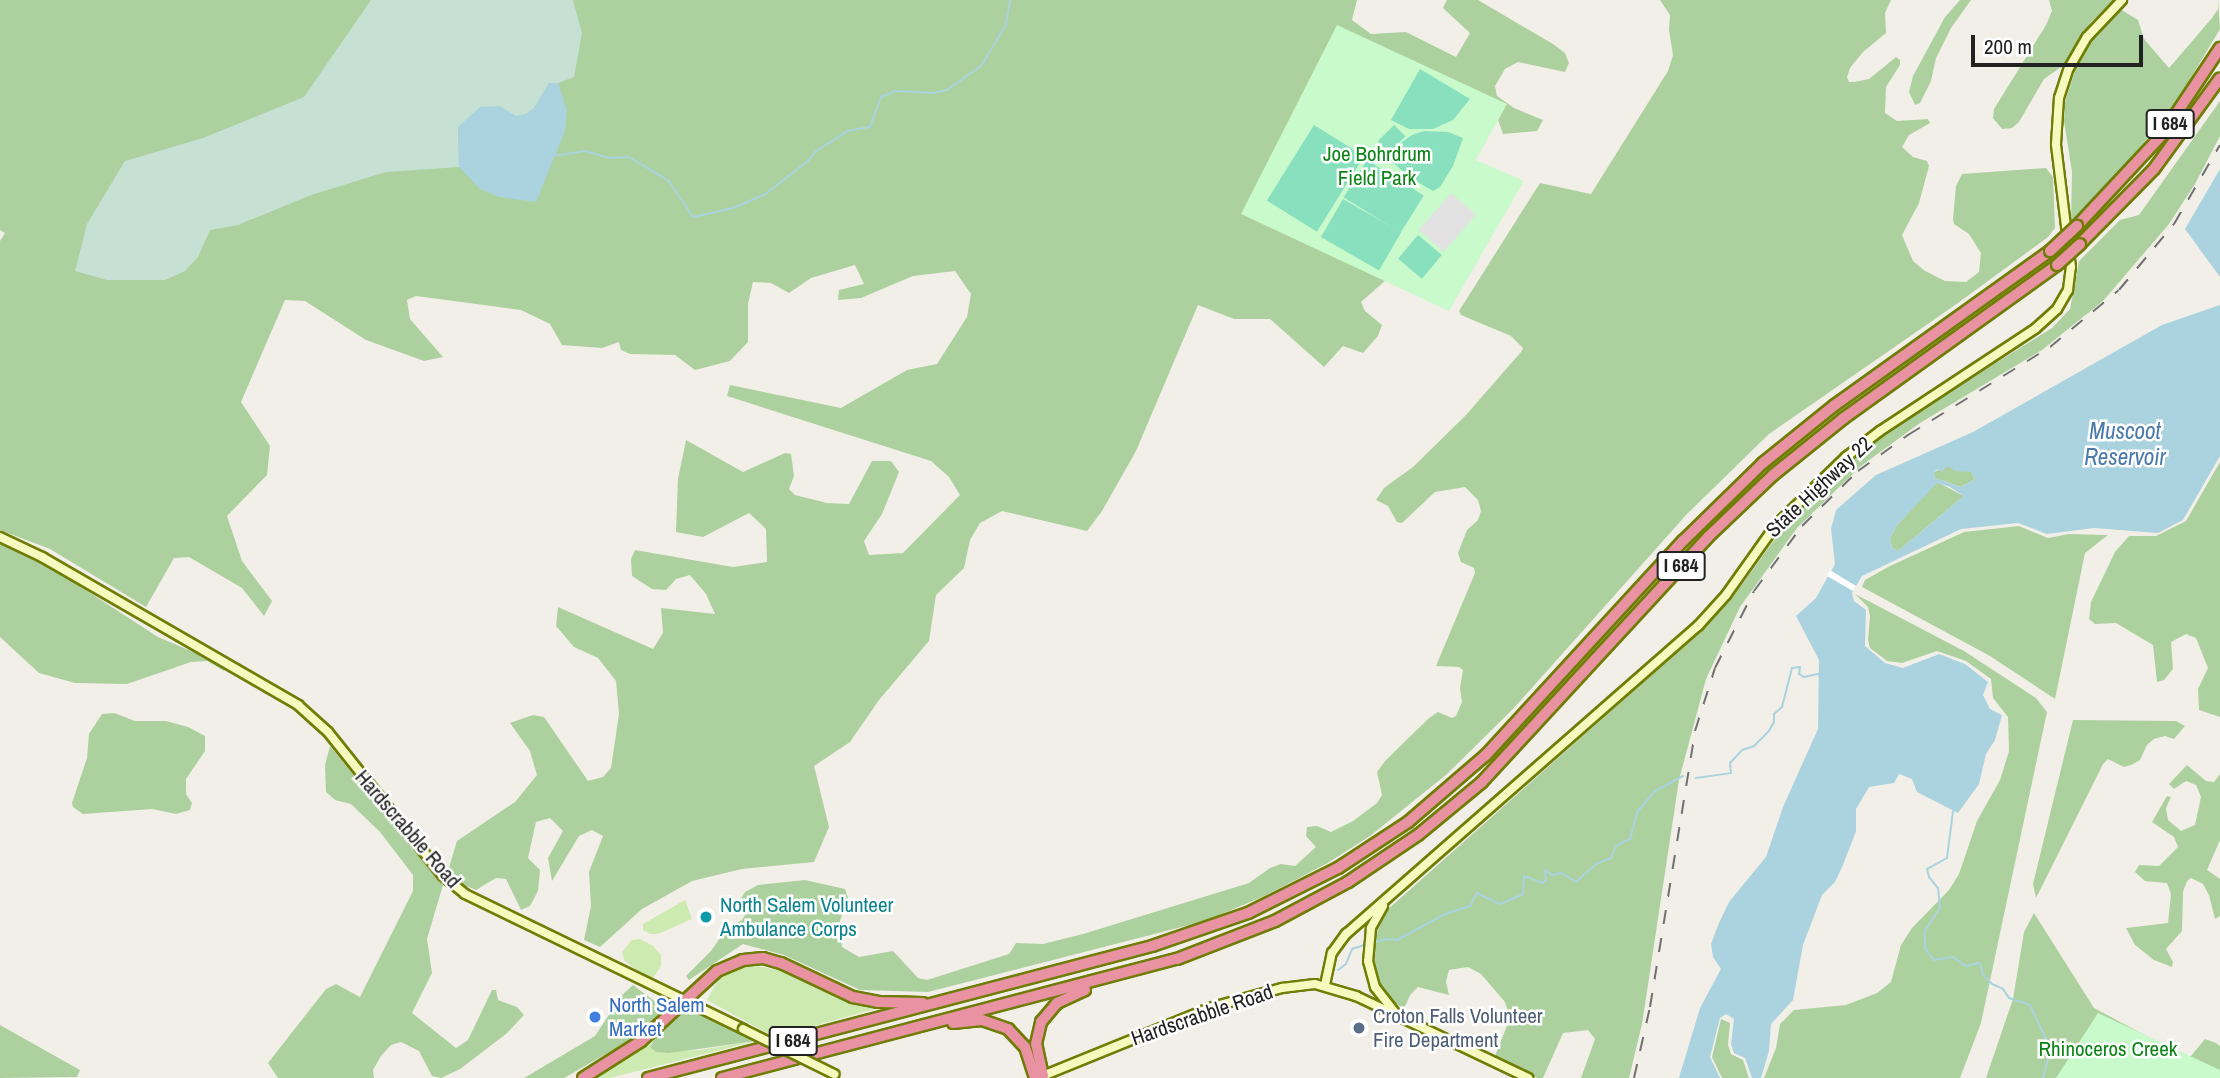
<!DOCTYPE html>
<style>
body{margin:0}
#map{position:relative;width:2220px;height:1078px;overflow:hidden;background:#f2efe9;font-family:"Archivo Narrow",sans-serif}
div>[style]{position:absolute}
.grass>*{inset:0;background:#cdebb0}
.forest>*{inset:0;background:#add19e}
.wetland>*{inset:0;background:#c6e0d4}
.park>*{inset:0;background:#c8facc}
.pitch>*{inset:0;background:#88e0be;transform-origin:0 0}
.parking>*{inset:0;background:#e2e2e2;transform-origin:0 0}
.water>*{inset:0;background:#aad3df}
.pier>*{inset:0;background:#fff}
.stream>*{height:2px;margin:-1px;padding:0 1px;transform-origin:1px;border-radius:1px;background:#aad3df}
.roads{filter:drop-shadow(2px 0 #707d05) drop-shadow(-2px 0 #707d05) drop-shadow(0 2px #707d05) drop-shadow(0 -2px #707d05)}
.secondary>*{height:8px;margin:-4px;padding:0 4px;transform-origin:4px;border-radius:4px;background:#f7fabf}
.highway>*{height:10px;margin:-5px;padding:0 5px;transform-origin:5px;border-radius:5px;background:#e892a2}
.rail>*{height:2px;margin-top:-1px;transform-origin:0;background:repeating-linear-gradient(90deg,#707070 0 14px,transparent 0 28px)}
.bridges{filter:drop-shadow(2px 0 #707d05) drop-shadow(-2px 0 #707d05) drop-shadow(0 2px #707d05) drop-shadow(0 -2px #707d05)}
.secondary-bridge>*{height:8px;margin:-4px;padding:0 4px;transform-origin:4px;border-radius:4px;background:#f7fabf}
.highway-bridge>*{height:10px;margin:-5px;padding:0 5px;transform-origin:5px;border-radius:5px;background:#e892a2}
.dots>*{width:19px;height:19px;translate:-50% -50%;box-sizing:border-box;border:4px solid #fff;border-radius:50%}
span{translate:-50% -50%;white-space:nowrap;text-align:center;line-height:1.15;-webkit-text-stroke:5px #fff;paint-order:stroke}
.shield-label span{padding:2px 5px;background:#fff;border:2px solid;border-radius:5px;-webkit-text-stroke-width:0}
.shield-label{font-size:19px;color:#222;font-weight:700}
.park-label{font-size:21px;color:#0c8416}
.street-label{font-size:21px;color:#222}
.culture-label{font-size:21px;color:#0d838f}
.left{translate:0 -50%;text-align:left}
.shop-label{font-size:21px;color:#366cbe}
.service-label{font-size:21px;color:#4e5e75}
.water-label{font-size:23px;color:#4a7aab;font-style:italic}
.scale{position:absolute;left:1971px;top:35px;width:172px;height:32px;box-sizing:border-box;border:4px solid #222;border-top:0;padding-left:9px;font-size:21px;line-height:24px;white-space:nowrap;color:#222;-webkit-text-stroke:5px #fff;paint-order:stroke}
</style>
<div id="map">
<div class="grass">
<i style="clip-path:polygon(685px 900px,692px 919px,658px 934px,650px 934px,643px 930px,643px 924px)"></i>
<i style="clip-path:polygon(640px 939px,653px 946px,661px 955px,661px 966px,653px 978px,640px 973px,624px 960px,622px 952px,632px 940px)"></i>
<i style="clip-path:polygon(749px 965px,778px 970px,844px 1001px,875px 1009px,774px 1037px,707px 1000px,718px 980px,730px 971px)"></i>
<i style="clip-path:polygon(657px 1034px,650px 1043px,656px 1052px,700px 1050px,756px 1041px,610px 1078px,588px 1078px,610px 1067px)"></i>
</div>
<div class="forest">
<i style="clip-path:polygon(0 0,1357px 0,1352px 20px,1371px 34px,1406px 32px,1456px 57px,1470px 33px,1443px 8px,1447px 0,1478px 0,1553px 44px,1565px 53px,1569px 63px,1565px 72px,1518px 62px,1505px 69px,1495px 86px,1497px 96px,1514px 108px,1543px 120px,1537px 131px,1503px 134px,1496px 114px,1386px 280px,1361px 302px,1365px 311px,1382px 325px,1378px 336px,1363px 353px,1343px 346px,1324px 367px,1270px 319px,1234px 319px,1198px 305px,1136px 451px,1102px 511px,1087px 531px,1002px 511px,980px 523px,970px 540px,964px 568px,936px 595px,929px 641px,879px 700px,850px 742px,814px 766px,829px 827px,814px 862px,742px 869px,692px 881px,642px 909px,600px 947px,584px 940px,591px 906px,589px 872px,603px 836px,592px 830px,579px 836px,552px 881px,548px 858px,563px 831px,550px 818px,536px 822px,528px 858px,540px 870px,538px 891px,530px 906px,521px 910px,506px 879px,496px 878px,476px 890px,464px 885px,448px 871px,457px 841px,515px 802px,537px 775px,530px 751px,510px 723px,533px 715px,544px 717px,588px 781px,603px 777px,611px 768px,619px 714px,616px 681px,598px 658px,574px 647px,556px 626px,558px 607px,653px 649px,663px 633px,661px 608px,715px 614px,706px 594px,690px 575px,676px 579px,666px 590px,652px 589px,632px 576px,631px 559px,635px 550px,733px 567px,767px 562px,766px 529px,749px 513px,703px 537px,676px 532px,678px 479px,686px 440px,743px 472px,785px 453px,791px 454px,794px 476px,789px 489px,795px 495px,827px 503px,849px 504px,872px 461px,891px 461px,899px 472px,882px 514px,864px 541px,869px 555px,903px 553px,960px 495px,949px 477px,931px 461px,727px 396px,730px 385px,841px 408px,907px 370px,937px 364px,967px 317px,971px 294px,955px 271px,913px 276px,861px 298px,838px 300px,839px 290px,864px 284px,855px 265px,811px 278px,789px 293px,771px 283px,753px 282px,748px 304px,748px 342px,730px 361px,695px 370px,675px 355px,630px 354px,621px 350px,619px 342px,602px 348px,562px 345px,550px 324px,521px 310px,416px 296px,407px 300px,410px 319px,443px 357px,424px 361px,366px 340px,305px 301px,285px 300px,241px 402px,270px 446px,267px 475px,227px 516px,242px 561px,272px 601px,264px 616px,242px 588px,189px 557px,174px 558px,146px 607px,50px 549px,0 530px,0 241px,5px 233px,0 230px)"></i>
<i style="clip-path:polygon(1660px 0,1891px 0,1885px 13px,1886px 33px,1863px 52px,1850px 68px,1847px 77px,1849px 82px,1854px 82px,1869px 79px,1896px 57px,1900px 60px,1900px 65px,1886px 87px,1885px 113px,1897px 121px,1928px 119px,1930px 123px,1909px 135px,1902px 147px,1913px 157px,1927px 161px,1929px 166px,1919px 203px,1902px 235px,1913px 261px,1925px 271px,1945px 281px,1966px 282px,1979px 272px,1981px 253px,1969px 234px,1954px 224px,1953px 219px,1956px 186px,1962px 174px,2046px 168px,2053px 177px,2055px 228px,2048px 237px,1958px 303px,1769px 434px,1687px 514px,1513px 709px,1447px 774px,1370px 836px,1326px 864px,1262px 897px,1205px 921px,928px 992px,860px 990px,784px 955px,743px 944px,689px 980px,686px 976px,711px 951px,726px 929px,742px 920px,745px 915px,740px 900px,745px 892px,758px 885px,805px 880px,845px 889px,848px 898px,840px 921px,842px 947px,859px 957px,893px 951px,918px 978px,927px 980px,1009px 954px,1016px 943px,1043px 944px,1083px 934px,1249px 883px,1270px 868px,1281px 864px,1295px 866px,1316px 847px,1306px 836px,1307px 827px,1317px 826px,1331px 832px,1353px 821px,1377px 803px,1382px 795px,1377px 772px,1385px 761px,1429px 718px,1438px 712px,1452px 718px,1456px 716px,1462px 702px,1460px 688px,1463px 670px,1459px 667px,1436px 666px,1475px 573px,1474px 568px,1461px 562px,1458px 553px,1467px 530px,1478px 520px,1481px 511px,1478px 500px,1465px 487px,1435px 492px,1402px 523px,1397px 522px,1388px 506px,1376px 500px,1384px 488px,1413px 467px,1466px 415px,1521px 352px,1523px 348px,1511px 336px,1461px 315px,1459px 311px,1540px 183px,1591px 194px,1668px 71px,1673px 55px,1669px 30px,1670px 15px)"></i>
<i style="clip-path:polygon(1960px 0,1971px 0,1951px 28px,1936px 58px,1931px 81px,1920px 103px,1915px 105px,1909px 92px,1913px 76px,1945px 17px)"></i>
<i style="clip-path:polygon(2049px 0,2114px 0,2091px 22px,2064px 65px,2044px 79px,2019px 122px,2012px 128px,2002px 129px,1993px 118px,1994px 109px,2046px 25px,2052px 11px)"></i>
<i style="clip-path:polygon(2218px 0,2220px 29px,2180px 96px,2132px 158px,2071px 221px,2072px 172px,2064px 121px,2065px 102px,2077px 64px,2093px 35px,2120px 9px,2138px 20px,2144px 39px,2169px 68px,2212px 18px,2218px 9px)"></i>
<i style="clip-path:polygon(2220px 101px,2220px 136px,2195px 184px,2169px 224px,2103px 301px,2042px 350px,1920px 423px,1861px 466px,1797px 528px,1740px 607px,1706px 679px,1679px 780px,1642px 1024px,1629px 1078px,1581px 1078px,1595px 1039px,1588px 1030px,1563px 1033px,1543px 1078px,1537px 1078px,1495px 1056px,1510px 1018px,1505px 1002px,1481px 974px,1468px 967px,1449px 970px,1446px 982px,1449px 995px,1418px 987px,1410px 995px,1404px 1009px,1384px 995px,1376px 974px,1373px 941px,1386px 911px,1702px 630px,1743px 583px,1788px 521px,1845px 464px,1914px 414px,2052px 328px,2070px 309px,2079px 261px,2120px 220px,2139px 215px)"></i>
<i style="clip-path:polygon(2220px 462px,2220px 717px,2199px 710px,2198px 689px,2208px 668px,2196px 638px,2186px 634px,2171px 642px,2173px 669px,2164px 680px,2157px 682px,2153px 645px,2116px 623px,2095px 624px,2089px 619px,2091px 602px,2115px 552px,2129px 536px,2156px 536px,2186px 521px)"></i>
<i style="clip-path:polygon(1947px 466px,1971px 472px,1975px 479px,1961px 487px,1935px 478px,1934px 472px)"></i>
<i style="clip-path:polygon(1937px 482px,1964px 496px,1898px 551px,1892px 548px,1890px 538px,1897px 525px)"></i>
<i style="clip-path:polygon(2019px 526px,2048px 538px,2069px 534px,2108px 535px,2085px 553px,2055px 699px,1990px 656px,1862px 587px,1865px 580px,1888px 567px,1964px 532px)"></i>
<i style="clip-path:polygon(0 543px,44px 563px,158px 637px,226px 666px,224px 671px,207px 661px,191px 662px,127px 684px,75px 683px,39px 673px,0 637px)"></i>
<i style="clip-path:polygon(1855px 594px,1964px 651px,2036px 698px,2047px 712px,1981px 1023px,1960px 1078px,1764px 1078px,1776px 1048px,1780px 1024px,1794px 1010px,1846px 1005px,1877px 993px,1891px 982px,1901px 945px,1912px 928px,1949px 890px,1959px 874px,1977px 821px,2000px 780px,2009px 751px,2008px 717px,1993px 698px,1991px 679px,1966px 661px,1937px 651px,1902px 663px,1887px 661px,1870px 648px,1868px 640px,1870px 616px,1868px 607px)"></i>
<i style="clip-path:polygon(114px 713px,135px 721px,166px 721px,188px 727px,205px 736px,205px 751px,186px 779px,186px 794px,192px 803px,190px 810px,176px 814px,152px 809px,83px 814px,73px 807px,72px 803px,87px 758px,89px 734px,102px 714px)"></i>
<i style="clip-path:polygon(2073px 720px,2176px 721px,2185px 726px,2174px 739px,2165px 736px,2154px 739px,2147px 745px,2140px 760px,2131px 765px,2124px 767px,2108px 759px,2103px 764px,2036px 898px,2033px 884px)"></i>
<i style="clip-path:polygon(330px 746px,443px 885px,427px 939px,432px 973px,412px 1013px,456px 1048px,468px 1040px,492px 990px,496px 990px,498px 1000px,517px 1007px,524px 1015px,506px 1034px,460px 1069px,441px 1078px,432px 1076px,419px 1051px,401px 1042px,391px 1045px,381px 1056px,373px 1070px,374px 1078px,278px 1078px,268px 1063px,326px 989px,336px 984px,360px 997px,413px 891px,413px 875px,380px 832px,351px 804px,335px 800px,326px 792px,325px 765px)"></i>
<i style="clip-path:polygon(2187px 765px,2206px 781px,2214px 782px,2220px 774px,2220px 840px,2207px 870px,2220px 879px,2220px 916px,2215px 919px,2209px 895px,2203px 884px,2191px 878px,2187px 881px,2183px 892px,2182px 931px,2166px 949px,2173px 962px,2172px 967px,2154px 960px,2135px 945px,2126px 928px,2168px 923px,2171px 894px,2167px 883px,2145px 881px,2135px 872px,2139px 865px,2159px 866px,2178px 847px,2174px 837px,2152px 822px,2167px 796px,2171px 797px,2166px 808px,2168px 820px,2181px 831px,2195px 825px,2201px 797px,2196px 785px,2186px 781px,2174px 789px,2169px 784px)"></i>
<i style="clip-path:polygon(2034px 913px,2094px 1008px,2186px 1057px,2191px 1056px,2205px 1039px,2216px 1043px,2220px 1046px,2220px 1078px,1986px 1078px,2013px 999px,2024px 932px)"></i>
<i style="clip-path:polygon(633px 985px,661px 1006px,660px 1013px,639px 1035px,564px 1078px,524px 1078px,595px 1036px,622px 995px)"></i>
<i style="clip-path:polygon(689px 1010px,756px 1041px,669px 1053px,656px 1052px,650px 1047px,657px 1034px,680px 1011px)"></i>
<i style="clip-path:polygon(1721px 1019px,1730px 1023px,1728px 1045px,1731px 1054px,1743px 1060px,1749px 1078px,1722px 1078px,1712px 1057px)"></i>
<i style="clip-path:polygon(0 1025px,80px 1070px,77px 1077px,0 1078px)"></i>
</div>
<div class="wetland">
<i style="clip-path:polygon(371px 0,573px 0,582px 33px,574px 77px,558px 83px,549px 83px,534px 108px,526px 114px,516px 116px,499px 106px,458px 127px,459px 167px,386px 172px,311px 195px,238px 225px,210px 230px,198px 257px,185px 271px,165px 280px,107px 280px,75px 271px,87px 224px,125px 161px,203px 138px,304px 97px)"></i>
</div>
<div class="park">
<i style="clip-path:polygon(1337px 25px,1507px 104px,1476px 160px,1524px 181px,1449px 311px,1241px 214px)"></i>
<i style="clip-path:polygon(2098px 1013px,2220px 1070px,2220px 1078px,2056px 1078px)"></i>
</div>
<div class="pitch">
<i style="clip-path:polygon(1420px 69px,1470px 99px,1453px 120px,1433px 129px,1409px 129px,1391px 120px)"></i>
<i style="left:1314px;top:125px;width:59px;height:89px;rotate:32deg"></i>
<i style="left:1394px;top:125px;width:16px;height:23px;rotate:45deg"></i>
<i style="clip-path:polygon(1424px 131px,1448px 132px,1463px 138px,1453px 166px,1440px 187px,1433px 191px,1409px 177px,1388px 158px,1398px 145px,1412px 135px)"></i>
<i style="left:1367px;top:160px;width:67px;height:44px;rotate:32deg"></i>
<i style="left:1343px;top:199px;width:67px;height:44px;rotate:30deg"></i>
<i style="left:1418px;top:235px;width:31px;height:31px;rotate:40deg"></i>
</div>
<div class="parking">
<i style="left:1451px;top:193px;width:33px;height:49px;rotate:41deg"></i>
</div>
<div class="water">
<i style="clip-path:polygon(549px 83px,558px 83px,567px 111px,565px 131px,536px 202px,499px 197px,480px 189px,459px 167px,458px 127px,480px 107px,499px 106px,516px 116px,526px 114px,534px 108px)"></i>
<i style="clip-path:polygon(2220px 169px,2220px 277px,2185px 229px)"></i>
<i style="clip-path:polygon(evenodd,2220px 305px,2220px 456px,2183px 520px,2158px 533px,2094px 528px,2047px 534px,2018px 523px,1961px 529px,1862px 576px,1852px 593px,1854px 601px,1866px 610px,1865px 646px,1885px 663px,1903px 668px,1939px 654px,1965px 664px,1988px 682px,1983px 695px,1990px 709px,2002px 715px,1995px 740px,1986px 754px,1979px 784px,1958px 813px,1917px 792px,1912px 779px,1899px 774px,1894px 783px,1869px 787px,1856px 809px,1856px 831px,1843px 865px,1835px 882px,1822px 895px,1803px 945px,1793px 1000px,1771px 1024px,1769px 1051px,1761px 1078px,1752px 1078px,1745px 1058px,1734px 1053px,1731px 1044px,1734px 1019px,1726px 1014px,1720px 1018px,1710px 1057px,1720px 1078px,1679px 1078px,1700px 1008px,1721px 969px,1713px 957px,1711px 944px,1719px 923px,1729px 902px,1766px 857px,1783px 807px,1818px 729px,1819px 660px,1796px 616px,1816px 598px,1835px 564px,1831px 529px,1836px 510px,1876px 475px,1973px 432px,2162px 325px,2220px 305px,1947px 466px,1956px 471px,1971px 472px,1975px 479px,1961px 487px,1935px 478px,1934px 472px,1938px 469px,1942px 472px,1947px 466px,2220px 305px,1937px 483px,1950px 487px,1964px 496px,1898px 551px,1892px 548px,1890px 538px,1897px 525px,1937px 483px)"></i>
</div>
<div class="pier">
<i style="clip-path:polygon(2075px 218px,2083px 254px,2059px 273px,2047px 243px)"></i>
<i style="clip-path:polygon(1830px 570px,1856px 586px,1853px 591px,1827px 576px)"></i>
</div>
<div class="stream">
<i style="left:553px;top:156px;width:32px;rotate:-9deg"></i>
<i style="left:585px;top:151px;width:25px;rotate:16deg"></i>
<i style="left:609px;top:158px;width:20px;rotate:-3deg"></i>
<i style="left:629px;top:157px;width:47px;rotate:31deg"></i>
<i style="left:669px;top:181px;width:43px;rotate:56.3deg"></i>
<i style="left:693px;top:217px;width:41px;rotate:-12.7deg"></i>
<i style="left:733px;top:208px;width:34px;rotate:-23deg"></i>
<i style="left:764px;top:195px;width:56px;rotate:-37.7deg"></i>
<i style="left:808px;top:161px;width:11px;rotate:-52deg"></i>
<i style="left:815px;top:152px;width:38px;rotate:-33deg"></i>
<i style="left:847px;top:131px;width:23px;rotate:-10deg"></i>
<i style="left:870px;top:127px;width:32px;rotate:-70deg"></i>
<i style="left:881px;top:97px;width:15px;rotate:-23deg"></i>
<i style="left:895px;top:91px;width:39px;rotate:3deg"></i>
<i style="left:934px;top:93px;width:13px;rotate:-13deg"></i>
<i style="left:947px;top:90px;width:42px;rotate:-35.2deg"></i>
<i style="left:981px;top:66px;width:48px;rotate:-58.6deg"></i>
<i style="left:1006px;top:25px;width:25px;rotate:-81deg"></i>
<i style="left:1696px;top:778px;width:35px;rotate:-8deg"></i>
<i style="left:1731px;top:773px;width:10px;rotate:-96deg"></i>
<i style="left:1730px;top:763px;width:18px;rotate:-47deg"></i>
<i style="left:1742px;top:750px;width:13px;rotate:-18deg"></i>
<i style="left:1754px;top:746px;width:21px;rotate:-45deg"></i>
<i style="left:1769px;top:731px;width:10px;rotate:-61deg"></i>
<i style="left:1774px;top:722px;width:8px;rotate:-90deg"></i>
<i style="left:1774px;top:714px;width:11px;rotate:-41deg"></i>
<i style="left:1782px;top:707px;width:40px;rotate:-75.6deg"></i>
<i style="left:1792px;top:668px;width:8px;rotate:-7deg"></i>
<i style="left:1800px;top:667px;width:7px;rotate:98deg"></i>
<i style="left:1799px;top:674px;width:6px;rotate:31deg"></i>
<i style="left:1804px;top:677px;width:14px;rotate:-12deg"></i>
<i style="left:1818px;top:674px;width:4px;rotate:45deg"></i>
<i style="left:1953px;top:811px;width:47px;rotate:97.3deg"></i>
<i style="left:1947px;top:858px;width:23px;rotate:151deg"></i>
<i style="left:1927px;top:869px;width:8px;rotate:76deg"></i>
<i style="left:1929px;top:877px;width:14px;rotate:51deg"></i>
<i style="left:1938px;top:888px;width:20px;rotate:84deg"></i>
<i style="left:1940px;top:908px;width:27px;rotate:124deg"></i>
<i style="left:1925px;top:930px;width:18px;rotate:90deg"></i>
<i style="left:1925px;top:948px;width:15px;rotate:53deg"></i>
<i style="left:1934px;top:960px;width:19px;rotate:-9deg"></i>
<i style="left:1953px;top:957px;width:16px;rotate:35deg"></i>
<i style="left:1966px;top:966px;width:14px;rotate:-12deg"></i>
<i style="left:1980px;top:963px;width:11px;rotate:75deg"></i>
<i style="left:1983px;top:974px;width:13px;rotate:48deg"></i>
<i style="left:1992px;top:984px;width:12px;rotate:24deg"></i>
<i style="left:2003px;top:989px;width:11px;rotate:56deg"></i>
<i style="left:2009px;top:998px;width:22px;rotate:18deg"></i>
<i style="left:2030px;top:1005px;width:40px;rotate:65deg"></i>
<i style="left:2047px;top:1041px;width:18px;rotate:87deg"></i>
<i style="left:2048px;top:1059px;width:20px;rotate:105deg"></i>
<i style="left:1372px;top:943px;width:15px;rotate:-16deg"></i>
<i style="left:1386px;top:939px;width:11px;rotate:5deg"></i>
<i style="left:1397px;top:940px;width:55px;rotate:-28.4deg"></i>
<i style="left:1445px;top:914px;width:26px;rotate:-18deg"></i>
<i style="left:1470px;top:906px;width:15px;rotate:-62deg"></i>
<i style="left:1477px;top:893px;width:25px;rotate:26deg"></i>
<i style="left:1500px;top:904px;width:25px;rotate:-23deg"></i>
<i style="left:1523px;top:894px;width:18px;rotate:-87deg"></i>
<i style="left:1524px;top:876px;width:19px;rotate:21deg"></i>
<i style="left:1542px;top:883px;width:4px;rotate:-27deg"></i>
<i style="left:1546px;top:881px;width:11px;rotate:-95deg"></i>
<i style="left:1545px;top:870px;width:9px;rotate:36deg"></i>
<i style="left:1552px;top:875px;width:10px;rotate:-11deg"></i>
<i style="left:1562px;top:873px;width:17px;rotate:33deg"></i>
<i style="left:1576px;top:882px;width:27px;rotate:-42deg"></i>
<i style="left:1596px;top:864px;width:16px;rotate:-22deg"></i>
<i style="left:1611px;top:858px;width:13px;rotate:-67deg"></i>
<i style="left:1616px;top:846px;width:16px;rotate:-27deg"></i>
<i style="left:1630px;top:839px;width:28px;rotate:-75deg"></i>
<i style="left:1637px;top:812px;width:28px;rotate:-49deg"></i>
<i style="left:1655px;top:791px;width:32px;rotate:-28deg"></i>
<i style="left:1338px;top:970px;width:10px;rotate:-37deg"></i>
<i style="left:1346px;top:964px;width:16px;rotate:-68deg"></i>
<i style="left:1352px;top:949px;width:13px;rotate:-18deg"></i>
</div>
<div class="roads">
<div class="secondary">
<i style="left:0;top:537px;width:47px;rotate:25.5deg"></i>
<i style="left:42px;top:557px;width:296px;rotate:30deg"></i>
<i style="left:298px;top:705px;width:40px;rotate:42deg"></i>
<i style="left:328px;top:732px;width:184px;rotate:51.4deg"></i>
<i style="left:443px;top:876px;width:28px;rotate:39deg"></i>
<i style="left:465px;top:894px;width:309px;rotate:25.9deg"></i>
<i style="left:1383px;top:906px;width:25px;rotate:119deg"></i>
<i style="left:1371px;top:928px;width:33px;rotate:95deg"></i>
<i style="left:1368px;top:961px;width:27px;rotate:75deg"></i>
<i style="left:1375px;top:987px;width:31px;rotate:52deg"></i>
<i style="left:1325px;top:985px;width:33px;rotate:-78deg"></i>
<i style="left:1332px;top:953px;width:24px;rotate:-54deg"></i>
<i style="left:1346px;top:934px;width:468px;rotate:-41.2deg"></i>
<i style="left:1698px;top:626px;width:42px;rotate:-47.9deg"></i>
<i style="left:1726px;top:595px;width:85px;rotate:-54.6deg"></i>
<i style="left:1775px;top:526px;width:99px;rotate:-44.2deg"></i>
<i style="left:1846px;top:457px;width:43px;rotate:-37.4deg"></i>
<i style="left:1880px;top:431px;width:187px;rotate:-33.4deg"></i>
<i style="left:2036px;top:328px;width:28px;rotate:-42deg"></i>
<i style="left:2057px;top:309px;width:22px;rotate:-60deg"></i>
<i style="left:2068px;top:290px;width:23px;rotate:-83deg"></i>
<i style="left:2071px;top:267px;width:124px;rotate:-97deg"></i>
<i style="left:2056px;top:144px;width:46px;rotate:-86.3deg"></i>
<i style="left:2059px;top:98px;width:32px;rotate:-72deg"></i>
<i style="left:2069px;top:68px;width:36px;rotate:-60deg"></i>
<i style="left:2087px;top:37px;width:51px;rotate:-46.6deg"></i>
<i style="left:1040px;top:1077px;width:186px;rotate:-22.1deg"></i>
<i style="left:1212px;top:1007px;width:73px;rotate:-15.2deg"></i>
<i style="left:1282px;top:988px;width:33px;rotate:-7deg"></i>
<i style="left:1315px;top:984px;width:43px;rotate:16.3deg"></i>
<i style="left:1356px;top:996px;width:191px;rotate:25.5deg"></i>
</div>
<div class="highway">
<i style="left:2077px;top:226px;width:125px;rotate:-47deg"></i>
<i style="left:2162px;top:135px;width:105px;rotate:-56.3deg"></i>
<i style="left:2080px;top:244px;width:105px;rotate:-45.4deg"></i>
<i style="left:2154px;top:169px;width:112px;rotate:-54deg"></i>
<i style="left:953px;top:1023px;width:29px;rotate:-6deg"></i>
<i style="left:982px;top:1020px;width:28px;rotate:19deg"></i>
<i style="left:1008px;top:1029px;width:25px;rotate:47deg"></i>
<i style="left:1025px;top:1047px;width:33px;rotate:72deg"></i>
<i style="left:1043px;top:1076px;width:33px;rotate:-102deg"></i>
<i style="left:1036px;top:1044px;width:23px;rotate:-77deg"></i>
<i style="left:1041px;top:1022px;width:25px;rotate:-50deg"></i>
<i style="left:1057px;top:1003px;width:31px;rotate:-25deg"></i>
<i style="left:583px;top:1078px;width:69px;rotate:-32.5deg"></i>
<i style="left:641px;top:1041px;width:103px;rotate:-42.6deg"></i>
<i style="left:717px;top:971px;width:28px;rotate:-23deg"></i>
<i style="left:743px;top:960px;width:20px;rotate:-6deg"></i>
<i style="left:763px;top:958px;width:19px;rotate:16deg"></i>
<i style="left:781px;top:963px;width:80px;rotate:25.3deg"></i>
<i style="left:853px;top:997px;width:25px;rotate:11deg"></i>
<i style="left:878px;top:1002px;width:45px;rotate:1.3deg"></i>
<i style="left:648px;top:1078px;width:521px;rotate:-14.68deg"></i>
<i style="left:1152px;top:946px;width:102px;rotate:-19deg"></i>
<i style="left:1248px;top:913px;width:101px;rotate:-26.6deg"></i>
<i style="left:1338px;top:868px;width:84px;rotate:-33.3deg"></i>
<i style="left:1408px;top:822px;width:103px;rotate:-40.7deg"></i>
<i style="left:1486px;top:755px;width:291px;rotate:-47.4deg"></i>
<i style="left:1683px;top:541px;width:112px;rotate:-44.3deg"></i>
<i style="left:1763px;top:463px;width:92px;rotate:-38.9deg"></i>
<i style="left:1835px;top:405px;width:264px;rotate:-35.6deg"></i>
<i style="left:722px;top:1078px;width:470px;rotate:-14.7deg"></i>
<i style="left:1177px;top:959px;width:105px;rotate:-21.2deg"></i>
<i style="left:1275px;top:921px;width:83px;rotate:-28.1deg"></i>
<i style="left:1348px;top:882px;width:84px;rotate:-33.9deg"></i>
<i style="left:1418px;top:835px;width:83px;rotate:-39.6deg"></i>
<i style="left:1482px;top:782px;width:333px;rotate:-47.3deg"></i>
<i style="left:1708px;top:537px;width:90px;rotate:-43.6deg"></i>
<i style="left:1773px;top:475px;width:91px;rotate:-38.8deg"></i>
<i style="left:1844px;top:418px;width:262px;rotate:-35.7deg"></i>
</div>
</div>
<div class="rail">
<i style="left:1634px;top:1078px;width:73px;rotate:-77.3deg"></i>
<i style="left:1650px;top:1007px;width:280px;rotate:-80.7deg"></i>
<i style="left:1695px;top:731px;width:66px;rotate:-72.4deg"></i>
<i style="left:1715px;top:668px;width:86px;rotate:-63.1deg"></i>
<i style="left:1754px;top:591px;width:81px;rotate:-53.6deg"></i>
<i style="left:1802px;top:526px;width:78px;rotate:-44.5deg"></i>
<i style="left:1858px;top:471px;width:62px;rotate:-35.8deg"></i>
<i style="left:1908px;top:435px;width:167px;rotate:-31.8deg"></i>
<i style="left:2050px;top:347px;width:89px;rotate:-39.6deg"></i>
<i style="left:2119px;top:290px;width:86px;rotate:-50.2deg"></i>
<i style="left:2174px;top:224px;width:91px;rotate:-59.8deg"></i>
</div>
<div class="bridges">
<div class="secondary-bridge">
<i style="left:743px;top:1029px;width:102px;rotate:26.3deg"></i>
</div>
<div class="highway-bridge">
<i style="left:2050px;top:251px;width:37px;rotate:-43deg"></i>
<i style="left:2057px;top:265px;width:31px;rotate:-42deg"></i>
</div>
</div>
<div class="dots">
<i style="left:706px;top:917px;background:#0f9aa8"></i>
<i style="left:595px;top:1017px;background:#3f7fe0"></i>
<i style="left:1359px;top:1028px;background:#5c6f8a"></i>
</div>
<div class="shield-label">
<span style="left:2170px;top:124px">I 684</span>
<span style="left:1681px;top:566px">I 684</span>
<span style="left:793px;top:1041px">I 684</span>
</div>
<div class="park-label">
<span style="left:1377px;top:166px">Joe Bohrdrum<br>Field Park</span>
<span style="left:2108px;top:1049px">Rhinoceros Creek</span>
</div>
<div class="street-label">
<span style="left:1819px;top:487px;rotate:-43deg">State Highway 22</span>
<span style="left:408px;top:829px;rotate:49deg">Hardscrabble Road</span>
<span style="left:1202px;top:1015px;rotate:-19deg">Hardscrabble Road</span>
</div>
<div class="culture-label">
<span class="left" style="left:720px;top:917px">North Salem Volunteer<br>Ambulance Corps</span>
</div>
<div class="shop-label">
<span class="left" style="left:609px;top:1017px">North Salem<br>Market</span>
</div>
<div class="service-label">
<span class="left" style="left:1373px;top:1028px">Croton Falls Volunteer<br>Fire Department</span>
</div>
<div class="water-label">
<span style="left:2125px;top:444px">Muscoot<br>Reservoir</span>
</div>
<div class="scale">200 m</div>
</div>
